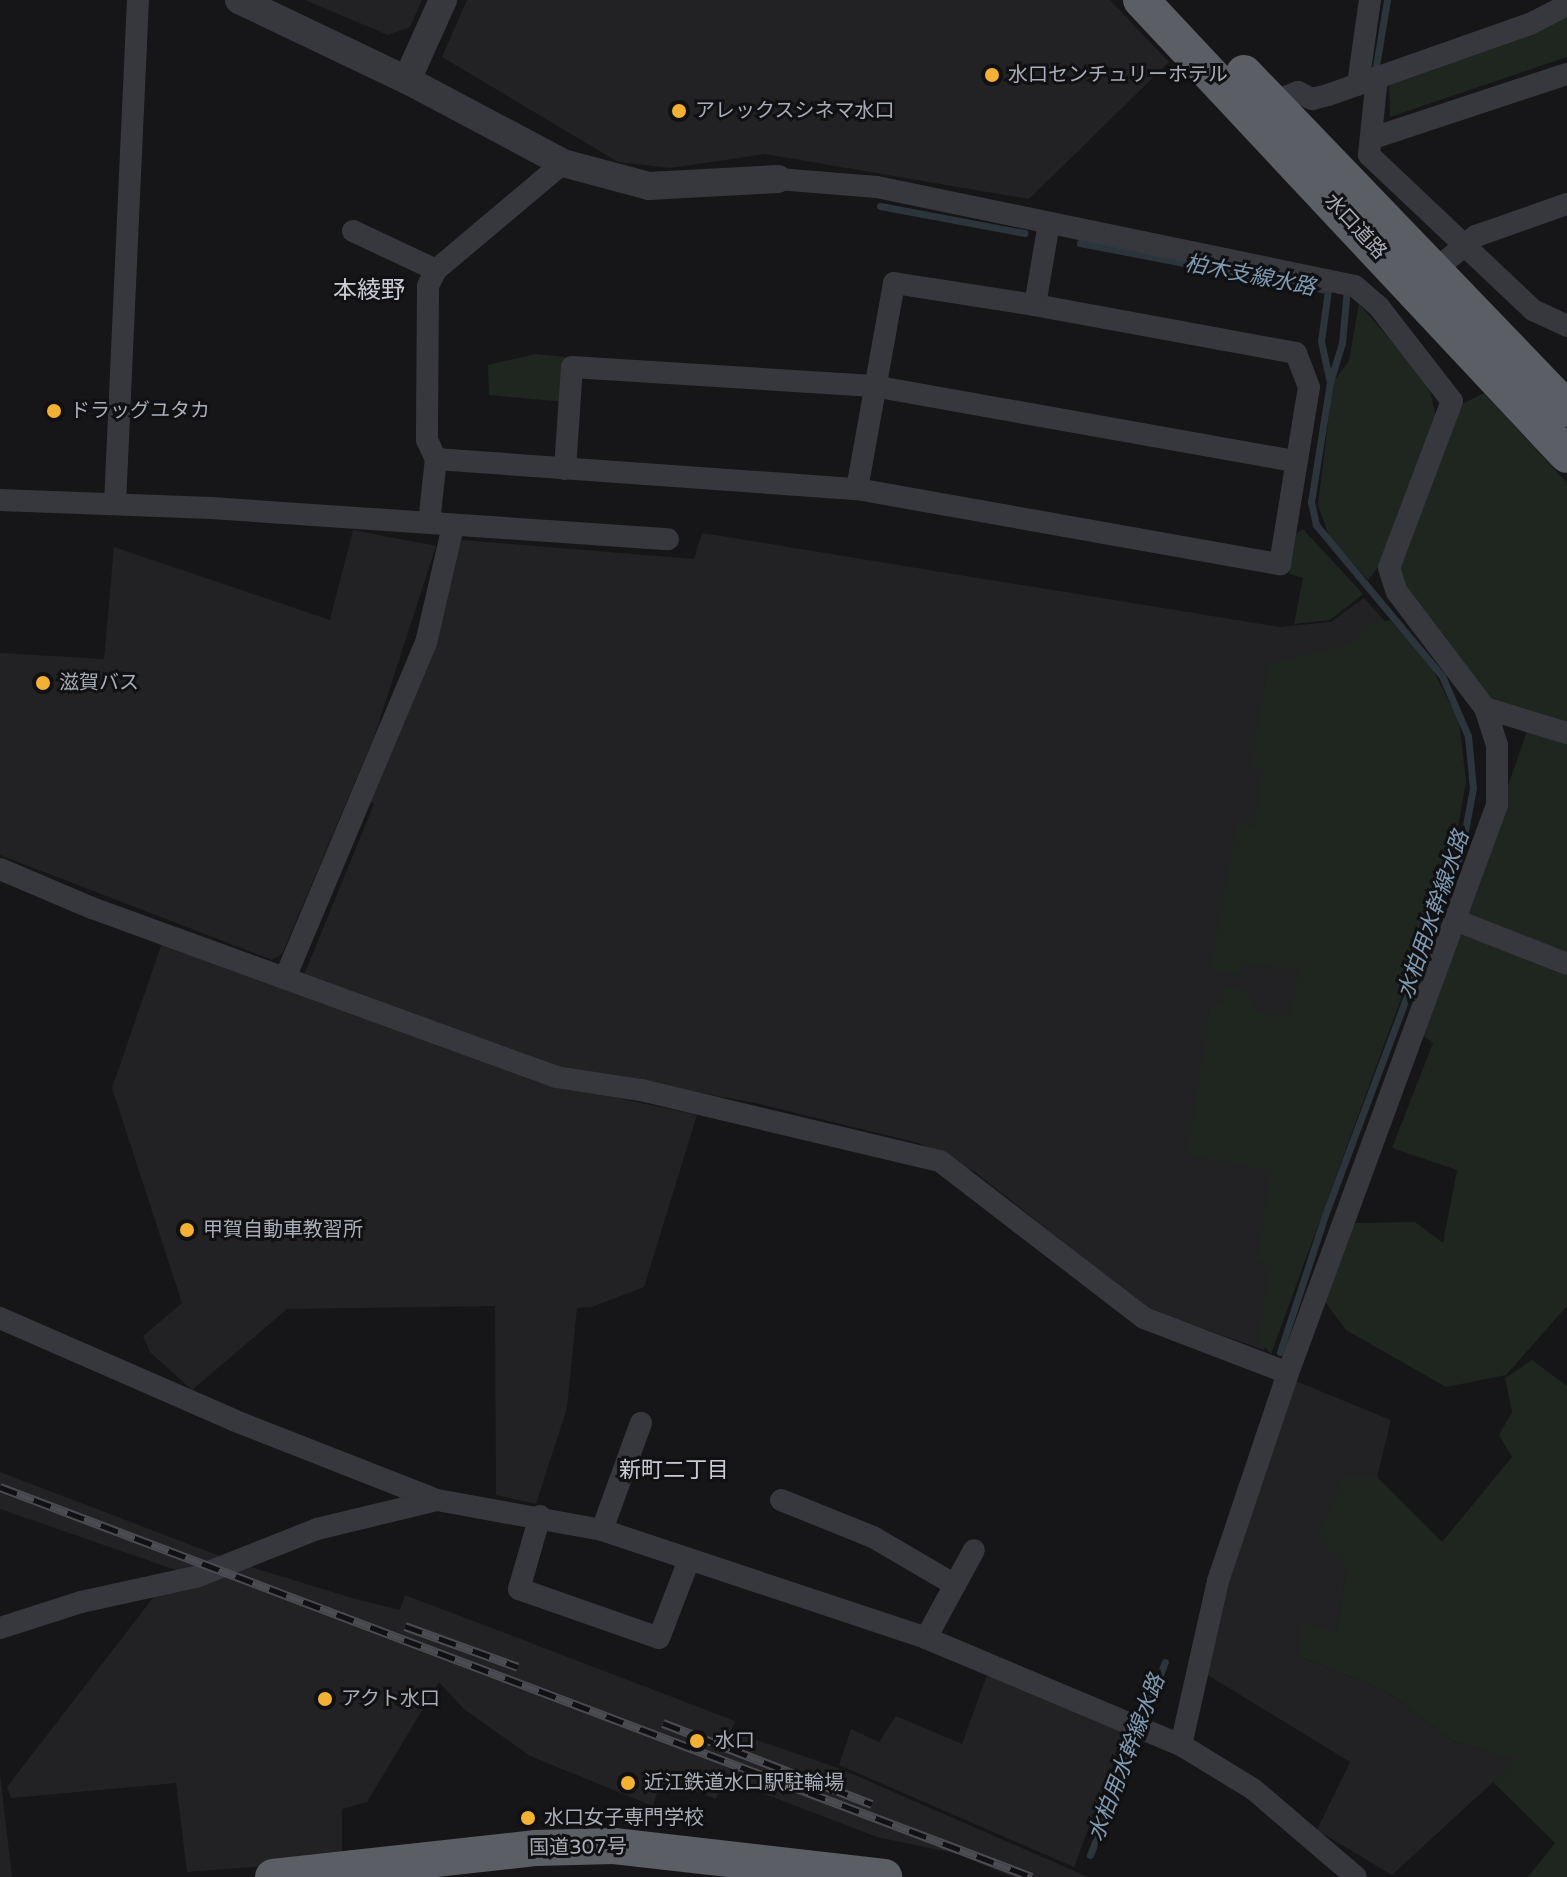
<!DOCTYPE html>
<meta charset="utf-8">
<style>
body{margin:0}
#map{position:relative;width:1567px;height:1877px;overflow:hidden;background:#161618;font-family:"Varela Round","Noto Sans JP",sans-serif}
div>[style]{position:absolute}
.built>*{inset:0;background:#222225}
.green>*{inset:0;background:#1e261f}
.stream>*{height:7px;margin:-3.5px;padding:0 3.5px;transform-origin:3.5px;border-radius:3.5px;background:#2c353c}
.minor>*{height:22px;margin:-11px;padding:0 11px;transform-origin:11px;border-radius:11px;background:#37383d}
.tertiary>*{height:28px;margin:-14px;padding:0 14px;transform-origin:14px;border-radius:14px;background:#37383d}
.trunk>*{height:36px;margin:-18px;padding:0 18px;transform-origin:18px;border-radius:18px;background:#5b5e65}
.rail>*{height:9px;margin-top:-4.5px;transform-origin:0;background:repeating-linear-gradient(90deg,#111113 0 18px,#4a4c52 0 36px);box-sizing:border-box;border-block:2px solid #4a4c52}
.dots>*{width:22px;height:22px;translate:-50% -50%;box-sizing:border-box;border:4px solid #111113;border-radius:50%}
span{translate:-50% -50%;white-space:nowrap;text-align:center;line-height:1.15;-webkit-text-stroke:6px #111113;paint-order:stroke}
.poi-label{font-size:20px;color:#a8adb8}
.left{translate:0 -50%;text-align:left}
.street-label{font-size:20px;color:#a8adb8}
.water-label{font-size:22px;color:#7f9bb3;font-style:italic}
.neighbourhood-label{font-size:22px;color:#c9ccd4}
.quarter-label{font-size:24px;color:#c9ccd4}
</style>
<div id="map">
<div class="built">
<i style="clip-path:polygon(305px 0,422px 0,410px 27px,388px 35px)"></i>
<i style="clip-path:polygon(467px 0,1110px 0,1169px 62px,1029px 199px,765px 154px,670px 168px,618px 162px,442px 57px)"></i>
<i style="clip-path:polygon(353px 530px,436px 546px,374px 737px,282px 954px,272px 960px,0 855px,0 653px,104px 659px,114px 547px,330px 620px)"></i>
<i style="clip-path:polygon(702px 533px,1280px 627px,1331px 622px,1364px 598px,1429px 671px,1439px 883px,1264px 1350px,1148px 1309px,975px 1172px,919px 1143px,755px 1103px,528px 1061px,304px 975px,374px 804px,369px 799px,461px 540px,694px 559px)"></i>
<i style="clip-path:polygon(162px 943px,549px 1083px,697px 1115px,644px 1287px,592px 1307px,577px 1308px,567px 1408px,536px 1504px,496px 1495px,495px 1306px,287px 1309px,192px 1390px,150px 1352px,143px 1336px,182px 1303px,112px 1088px)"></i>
<i style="clip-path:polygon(1293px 1380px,1391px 1420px,1377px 1477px,1343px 1478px,1347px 1568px,1336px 1633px,1299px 1656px,1386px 1691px,1453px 1741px,1517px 1760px,1392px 1875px,1317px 1830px,1350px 1762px,1206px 1674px,1227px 1585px)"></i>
<i style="clip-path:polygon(0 1472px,238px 1563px,359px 1600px,400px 1610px,405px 1595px,735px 1721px,731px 1731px,841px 1769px,1088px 1877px,1012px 1877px,958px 1854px,877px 1837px,723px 1778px,716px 1799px,675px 1784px,660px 1784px,653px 1806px,530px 1756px,464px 1709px,439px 1682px,367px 1802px,342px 1809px,342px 1860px,187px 1872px,176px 1783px,11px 1798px,7px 1787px,159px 1590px,199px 1578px,0 1509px)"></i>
<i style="clip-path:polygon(987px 1675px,1126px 1729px,1074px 1867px,839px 1765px,851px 1729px,879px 1742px,896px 1716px,962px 1744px)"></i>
<i style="clip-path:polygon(0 1774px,12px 1877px,0 1877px)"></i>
</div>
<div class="green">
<i style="clip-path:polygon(1567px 17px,1567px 57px,1390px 117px,1389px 84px)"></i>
<i style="clip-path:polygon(1359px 304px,1428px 383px,1437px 420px,1381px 563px,1368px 580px,1330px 538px,1318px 505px,1333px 382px,1349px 361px)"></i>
<i style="clip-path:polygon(535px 354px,567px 357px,564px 402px,489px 395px,488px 365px)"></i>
<i style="clip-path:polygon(1484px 393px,1567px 483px,1567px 726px,1505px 710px,1485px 693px,1404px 589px,1396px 558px,1462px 404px)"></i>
<i style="clip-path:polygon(1303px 529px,1363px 594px,1330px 620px,1294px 624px,1303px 578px,1289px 574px,1296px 534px)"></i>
<i style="clip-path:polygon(1390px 620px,1432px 668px,1459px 721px,1466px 781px,1457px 833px,1399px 1004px,1271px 1354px,1259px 1340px,1270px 1264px,1257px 1261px,1270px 1171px,1187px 1154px,1210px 1008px,1221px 1002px,1223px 988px,1243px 988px,1258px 1012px,1290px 1017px,1299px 969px,1244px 965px,1242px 973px,1262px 980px,1210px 970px,1237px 824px,1254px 826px,1263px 770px,1250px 768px,1269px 663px,1350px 644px,1371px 624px)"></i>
<i style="clip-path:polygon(1527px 731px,1567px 738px,1567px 961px,1462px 919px)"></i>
<i style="clip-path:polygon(1460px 927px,1567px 967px,1567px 1306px,1506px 1375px,1446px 1387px,1346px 1330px,1323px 1299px,1352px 1223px,1415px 1222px,1443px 1243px,1457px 1170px,1392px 1148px,1433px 1043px,1420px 1033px)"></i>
<i style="clip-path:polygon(1532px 1360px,1567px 1386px,1567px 1877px,1528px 1877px,1555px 1843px,1493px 1782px,1516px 1760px,1453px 1741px,1386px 1691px,1299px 1656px,1302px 1621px,1336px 1633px,1347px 1568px,1318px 1537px,1343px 1477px,1377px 1477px,1442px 1542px,1512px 1457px,1499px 1435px,1512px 1412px,1505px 1378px)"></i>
</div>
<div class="stream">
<i style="left:1376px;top:66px;width:67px;rotate:-80.5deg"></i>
<i style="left:880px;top:206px;width:147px;rotate:10.6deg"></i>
<i style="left:1080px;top:243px;width:184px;rotate:10.9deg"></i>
<i style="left:1320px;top:289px;width:8px;rotate:7deg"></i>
<i style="left:1328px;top:290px;width:51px;rotate:97.8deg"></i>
<i style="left:1321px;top:341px;width:40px;rotate:78deg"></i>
<i style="left:1280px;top:1352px;width:144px;rotate:-71.8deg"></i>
<i style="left:1325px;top:1215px;width:388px;rotate:-69.5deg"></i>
<i style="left:1461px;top:852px;width:65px;rotate:-79.4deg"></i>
<i style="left:1473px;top:788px;width:52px;rotate:-95.5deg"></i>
<i style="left:1468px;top:736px;width:65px;rotate:-113.4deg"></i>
<i style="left:1442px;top:676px;width:197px;rotate:-129.8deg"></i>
<i style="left:1316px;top:525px;width:24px;rotate:-102deg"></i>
<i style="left:1311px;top:502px;width:121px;rotate:-81deg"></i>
<i style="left:1330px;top:382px;width:41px;rotate:-72.9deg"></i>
<i style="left:1342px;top:343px;width:55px;rotate:-84.8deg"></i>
<i style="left:1090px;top:1855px;width:207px;rotate:-68.8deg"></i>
</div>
<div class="minor">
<i style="left:1377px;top:77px;width:78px;rotate:95.9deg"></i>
<i style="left:1369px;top:155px;width:226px;rotate:43.4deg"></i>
<i style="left:1533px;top:310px;width:38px;rotate:25deg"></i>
<i style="left:1358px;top:84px;width:85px;rotate:-81.9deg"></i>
<i style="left:1272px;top:102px;width:28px;rotate:-21deg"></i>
<i style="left:1298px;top:92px;width:16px;rotate:27deg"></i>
<i style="left:1312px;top:99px;width:16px;rotate:-14deg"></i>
<i style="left:1328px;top:95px;width:214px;rotate:-19.4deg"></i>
<i style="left:1530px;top:24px;width:42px;rotate:-27.2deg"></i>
<i style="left:1373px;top:138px;width:204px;rotate:-18.3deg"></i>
<i style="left:563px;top:163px;width:166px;rotate:139.9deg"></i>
<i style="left:436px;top:270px;width:18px;rotate:117deg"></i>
<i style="left:428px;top:286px;width:154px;rotate:90.4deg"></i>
<i style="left:427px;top:440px;width:21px;rotate:65deg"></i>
<i style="left:436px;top:459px;width:422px;rotate:4.1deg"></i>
<i style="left:857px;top:489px;width:430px;rotate:10.1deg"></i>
<i style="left:1280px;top:564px;width:179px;rotate:-80.7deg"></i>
<i style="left:1309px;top:387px;width:36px;rotate:-111deg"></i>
<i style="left:1296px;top:353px;width:265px;rotate:-169.6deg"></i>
<i style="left:1035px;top:305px;width:83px;rotate:-80.3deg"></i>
<i style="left:778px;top:179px;width:99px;rotate:4.6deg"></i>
<i style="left:877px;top:187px;width:488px;rotate:11.7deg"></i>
<i style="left:1355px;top:286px;width:32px;rotate:41deg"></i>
<i style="left:1379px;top:307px;width:119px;rotate:52.2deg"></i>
<i style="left:1452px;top:401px;width:178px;rotate:110.7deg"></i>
<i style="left:1389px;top:568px;width:25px;rotate:72deg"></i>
<i style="left:1397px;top:592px;width:146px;rotate:52.8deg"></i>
<i style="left:1485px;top:708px;width:39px;rotate:72deg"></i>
<i style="left:1497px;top:745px;width:60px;rotate:90deg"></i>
<i style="left:1497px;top:805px;width:605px;rotate:110.2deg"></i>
<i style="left:1288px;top:1373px;width:219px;rotate:108.6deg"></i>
<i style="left:1218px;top:1581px;width:168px;rotate:102.7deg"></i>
<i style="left:353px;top:231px;width:92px;rotate:25.2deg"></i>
<i style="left:1447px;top:260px;width:38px;rotate:-40deg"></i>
<i style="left:1476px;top:236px;width:96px;rotate:-19.4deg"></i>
<i style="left:565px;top:469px;width:102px;rotate:-86.1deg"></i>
<i style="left:572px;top:367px;width:302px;rotate:3.6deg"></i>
<i style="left:873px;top:386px;width:430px;rotate:10.1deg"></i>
<i style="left:857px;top:489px;width:209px;rotate:-79.8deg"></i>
<i style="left:894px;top:283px;width:143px;rotate:8.9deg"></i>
<i style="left:0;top:500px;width:211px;rotate:2.2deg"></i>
<i style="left:211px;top:508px;width:458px;rotate:3.9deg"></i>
<i style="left:115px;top:504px;width:505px;rotate:-87.39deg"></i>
<i style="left:429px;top:523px;width:64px;rotate:-83.8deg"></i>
<i style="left:1485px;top:708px;width:86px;rotate:17deg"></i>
<i style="left:0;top:869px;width:100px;rotate:23deg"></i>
<i style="left:92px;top:908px;width:494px;rotate:20deg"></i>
<i style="left:556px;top:1077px;width:86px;rotate:8.7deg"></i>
<i style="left:641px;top:1090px;width:307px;rotate:13.4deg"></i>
<i style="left:940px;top:1161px;width:257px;rotate:37.6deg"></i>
<i style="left:1144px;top:1318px;width:154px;rotate:20.9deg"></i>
<i style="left:1455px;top:920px;width:120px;rotate:21.4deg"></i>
<i style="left:285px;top:978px;width:363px;rotate:-67.2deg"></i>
<i style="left:426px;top:643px;width:120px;rotate:-77deg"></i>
<i style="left:0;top:1318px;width:254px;rotate:23.6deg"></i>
<i style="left:233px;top:1420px;width:219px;rotate:21.4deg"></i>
<i style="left:437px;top:1500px;width:168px;rotate:10.3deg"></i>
<i style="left:602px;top:1530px;width:342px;rotate:18.4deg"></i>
<i style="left:926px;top:1638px;width:277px;rotate:22.8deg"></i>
<i style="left:1181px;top:1745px;width:84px;rotate:31.4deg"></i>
<i style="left:1253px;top:1789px;width:135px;rotate:40.5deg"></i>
<i style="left:781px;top:1500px;width:99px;rotate:21.9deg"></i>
<i style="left:873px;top:1537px;width:95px;rotate:30.3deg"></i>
<i style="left:540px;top:1516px;width:76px;rotate:106deg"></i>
<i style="left:519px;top:1589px;width:148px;rotate:19.3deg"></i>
<i style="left:659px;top:1638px;width:84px;rotate:-69deg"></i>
<i style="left:602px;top:1530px;width:114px;rotate:-70deg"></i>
<i style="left:0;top:1628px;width:85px;rotate:-17.8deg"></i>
<i style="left:81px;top:1602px;width:118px;rotate:-12.3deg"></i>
<i style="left:196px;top:1577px;width:130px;rotate:-21.6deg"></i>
<i style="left:317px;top:1529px;width:123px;rotate:-13.6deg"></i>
<i style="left:926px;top:1638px;width:100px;rotate:-61.4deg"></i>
</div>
<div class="tertiary">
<i style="left:239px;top:0;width:186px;rotate:25.5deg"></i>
<i style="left:407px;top:80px;width:177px;rotate:28deg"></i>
<i style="left:563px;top:163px;width:89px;rotate:15deg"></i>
<i style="left:649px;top:186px;width:129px;rotate:-3.1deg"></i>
<i style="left:407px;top:80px;width:88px;rotate:-65.8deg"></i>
</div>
<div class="trunk">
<i style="left:1141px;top:0;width:623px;rotate:46.89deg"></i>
<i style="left:1244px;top:73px;width:466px;rotate:46.1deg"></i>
<i style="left:273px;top:1877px;width:265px;rotate:-6.3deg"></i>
<i style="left:536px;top:1848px;width:78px;rotate:-1.5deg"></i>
<i style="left:614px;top:1846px;width:272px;rotate:6.5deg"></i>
</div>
<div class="rail">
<i style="left:0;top:1487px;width:1103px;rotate:20.7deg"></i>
<i style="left:405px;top:1626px;width:120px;rotate:19.9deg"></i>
<i style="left:663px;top:1723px;width:224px;rotate:21.2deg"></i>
</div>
<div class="dots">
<i style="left:992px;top:75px;background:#f2b134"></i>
<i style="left:679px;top:111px;background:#f2b134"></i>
<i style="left:54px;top:411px;background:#f2b134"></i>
<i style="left:43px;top:683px;background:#f2b134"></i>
<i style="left:187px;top:1230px;background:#f2b134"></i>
<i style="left:325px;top:1699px;background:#f2b134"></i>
<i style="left:697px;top:1741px;background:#f2b134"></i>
<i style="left:628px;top:1783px;background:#f2b134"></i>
<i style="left:528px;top:1818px;background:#f2b134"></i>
</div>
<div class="poi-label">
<span class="left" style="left:1008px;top:75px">水口センチュリーホテル</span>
<span class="left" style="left:695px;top:111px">アレックスシネマ水口</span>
<span class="left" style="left:70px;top:411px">ドラッグユタカ</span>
<span class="left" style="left:59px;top:683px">滋賀バス</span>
<span class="left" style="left:203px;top:1230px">甲賀自動車教習所</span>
<span class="left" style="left:341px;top:1699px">アクト水口</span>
<span class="left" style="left:715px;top:1741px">水口</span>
<span class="left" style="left:644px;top:1783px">近江鉄道水口駅駐輪場</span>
<span class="left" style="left:544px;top:1818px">水口女子専門学校</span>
</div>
<div class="street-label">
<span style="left:1355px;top:227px;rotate:47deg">水口道路</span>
<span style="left:578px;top:1848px;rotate:-1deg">国道307号</span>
</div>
<div class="water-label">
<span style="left:1250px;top:276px;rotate:11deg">柏木支線水路</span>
<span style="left:1434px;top:915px;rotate:-71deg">水柏用水幹線水路</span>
<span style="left:1127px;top:1758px;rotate:-69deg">水柏用水幹線水路</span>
</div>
<div class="neighbourhood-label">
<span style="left:674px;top:1471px">新町二丁目</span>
</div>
<div class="quarter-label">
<span style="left:369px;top:291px">本綾野</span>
</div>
</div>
